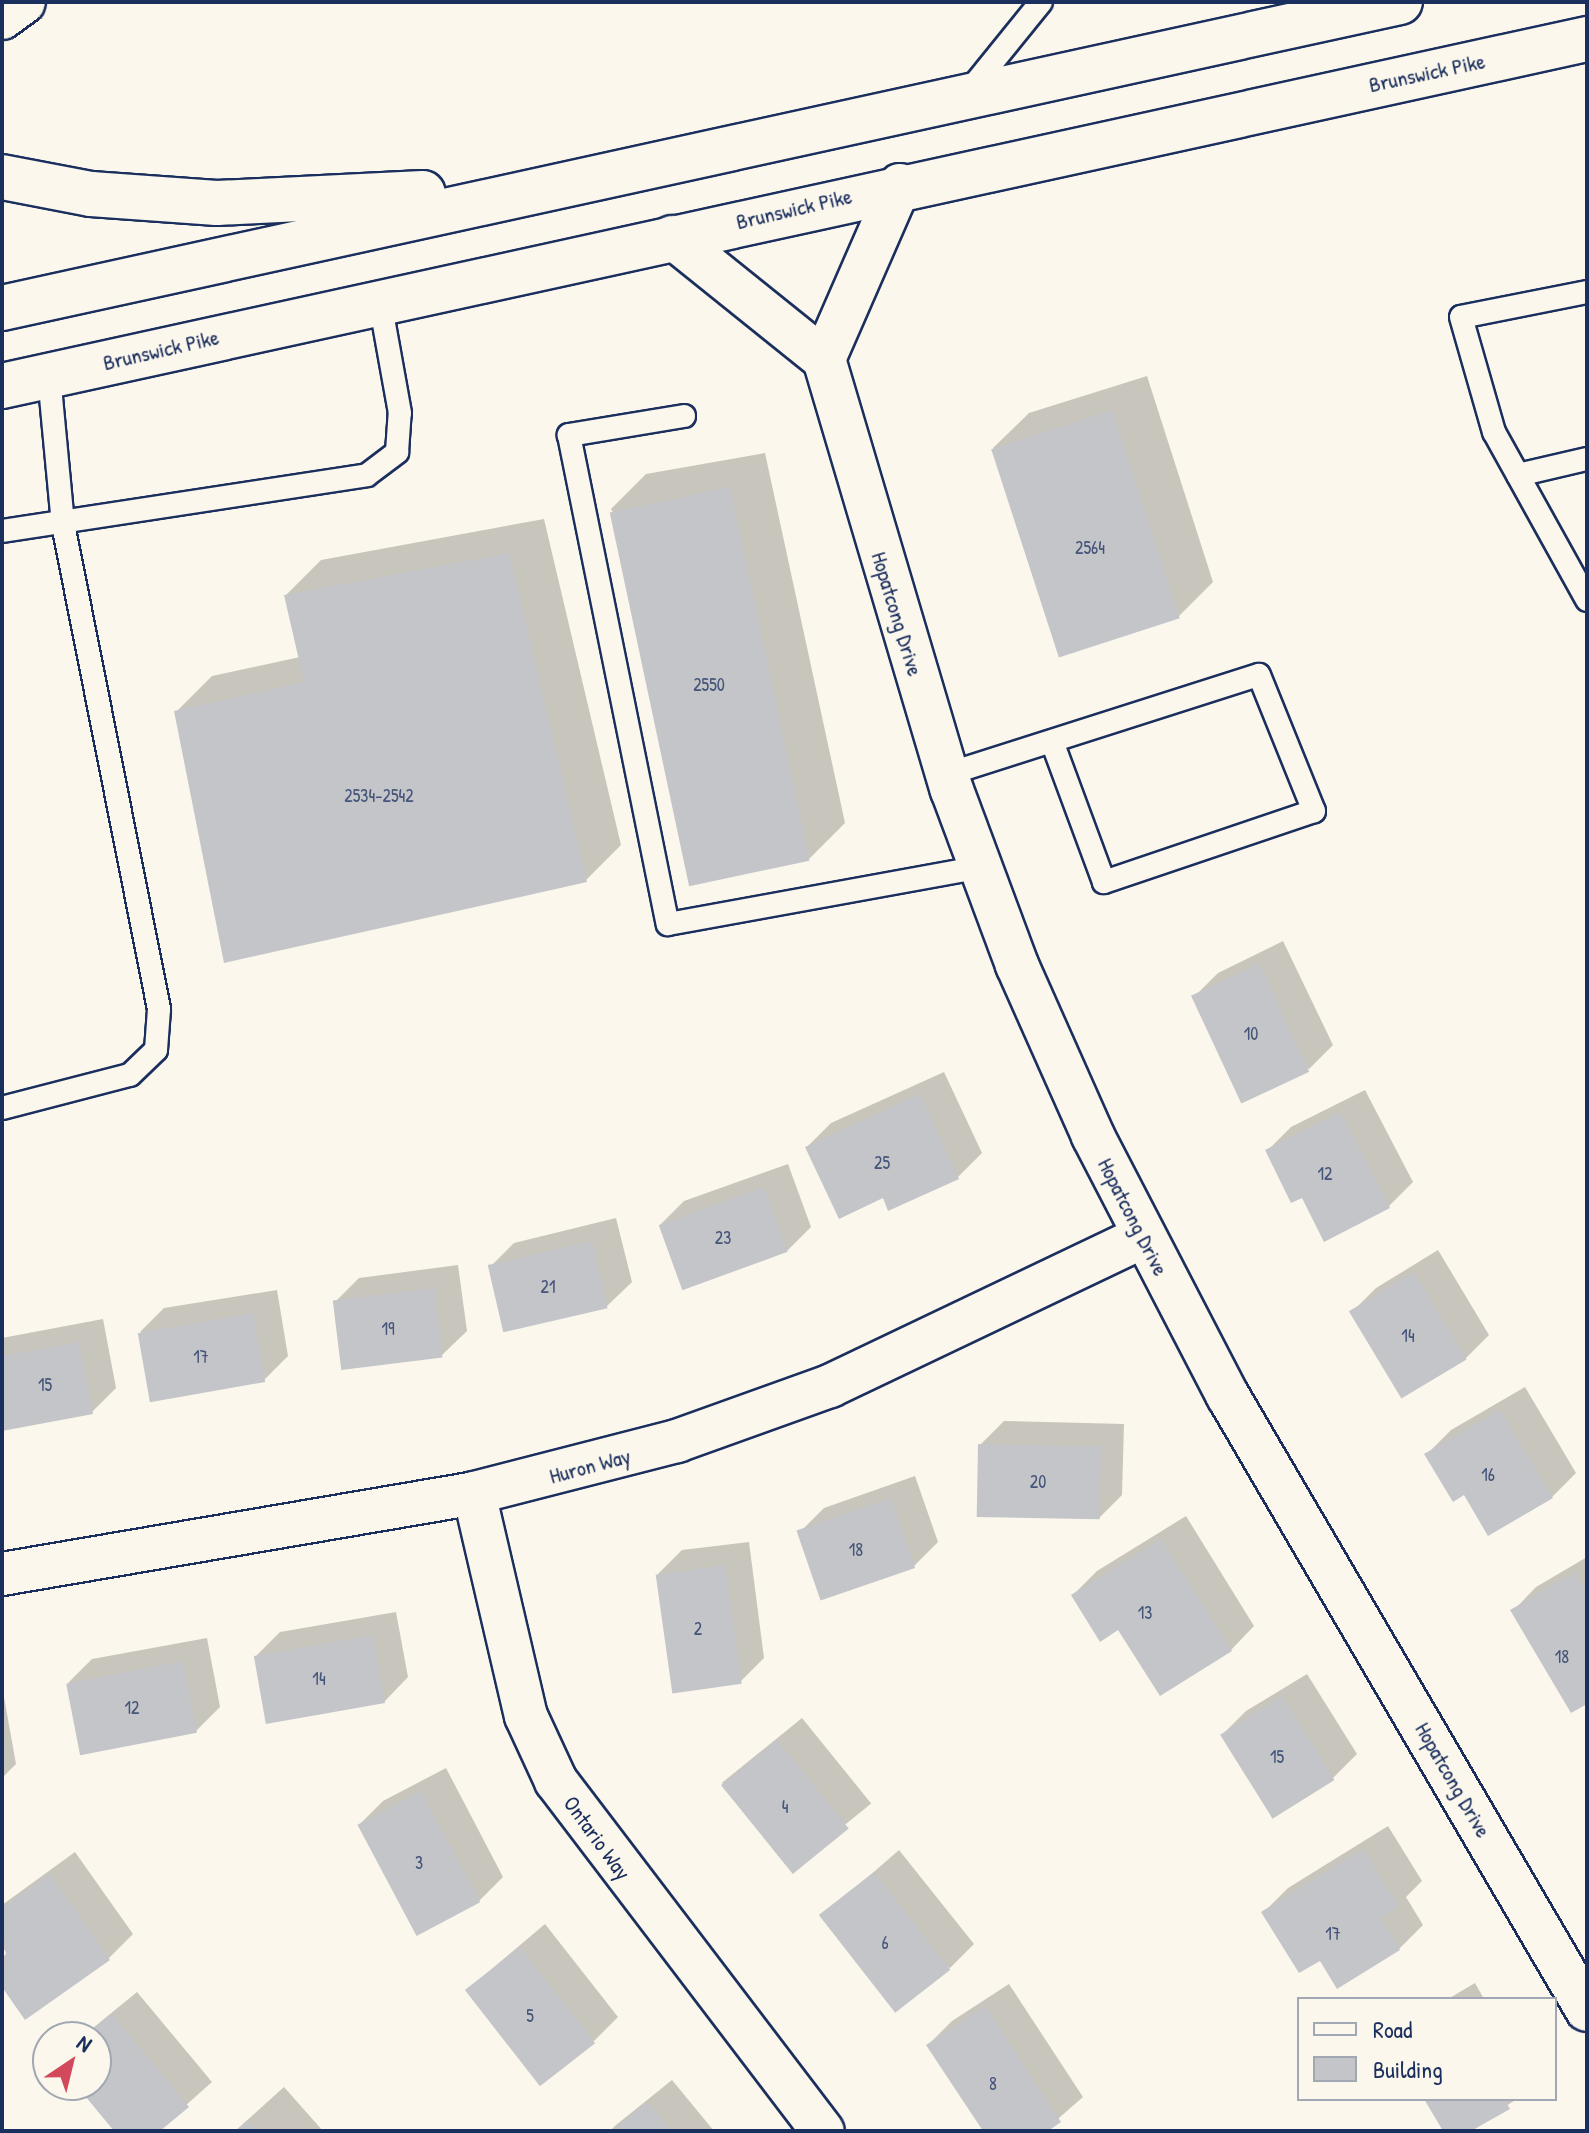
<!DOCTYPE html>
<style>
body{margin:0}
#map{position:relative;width:1589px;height:2133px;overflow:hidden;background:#fbf7ec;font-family:"Patrick Hand",sans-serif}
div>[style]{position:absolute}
.shadow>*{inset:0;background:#0003;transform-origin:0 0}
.building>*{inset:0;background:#c3c5c9;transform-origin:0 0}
.roads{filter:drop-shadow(2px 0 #1b2f5e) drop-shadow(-2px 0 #1b2f5e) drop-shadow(0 2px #1b2f5e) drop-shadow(0 -2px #1b2f5e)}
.service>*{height:22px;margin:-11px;padding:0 11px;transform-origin:11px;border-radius:11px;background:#fbf7ec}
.minor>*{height:42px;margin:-21px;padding:0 21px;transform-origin:21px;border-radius:21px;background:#fbf7ec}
.primary>*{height:44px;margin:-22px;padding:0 22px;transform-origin:22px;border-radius:22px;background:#fbf7ec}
span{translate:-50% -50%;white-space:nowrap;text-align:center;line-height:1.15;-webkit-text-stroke:6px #fbf7ec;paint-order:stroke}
.number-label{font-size:18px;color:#455479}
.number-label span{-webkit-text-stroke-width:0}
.street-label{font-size:22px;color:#1b2f5e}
.frame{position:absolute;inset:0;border:4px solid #1b2f5e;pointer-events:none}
.legend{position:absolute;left:1297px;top:1997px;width:260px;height:104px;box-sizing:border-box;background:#fbf7ec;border:2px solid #a1a7b3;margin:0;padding:10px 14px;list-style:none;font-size:24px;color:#1b2f5e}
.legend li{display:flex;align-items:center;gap:16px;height:40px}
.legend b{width:40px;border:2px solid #a1a7b3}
.north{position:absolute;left:32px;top:2021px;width:80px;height:80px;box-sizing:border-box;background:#fbf7ec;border:2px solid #a1a7b3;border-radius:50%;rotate:35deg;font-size:22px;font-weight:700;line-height:32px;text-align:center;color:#1b2f5e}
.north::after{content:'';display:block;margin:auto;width:28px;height:36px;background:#d1495b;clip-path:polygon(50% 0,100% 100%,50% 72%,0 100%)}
</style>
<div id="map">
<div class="shadow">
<i style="clip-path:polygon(1147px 376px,1213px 582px,1178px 617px,993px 448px,1029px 413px)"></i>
<i style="clip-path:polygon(765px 453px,845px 823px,809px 859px,611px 509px,646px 474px)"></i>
<i style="clip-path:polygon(544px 519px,621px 845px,586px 880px,177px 711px,212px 676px,300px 657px,286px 595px,321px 560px)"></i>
<i style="clip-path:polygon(1283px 941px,1333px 1045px,1309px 1069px,1194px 997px,1218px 973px)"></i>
<i style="clip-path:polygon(944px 1072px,982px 1153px,958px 1177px,889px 1208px,884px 1196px,807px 1147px,831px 1123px)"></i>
<i style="clip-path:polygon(1365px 1090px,1413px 1182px,1389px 1206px,1303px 1195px,1267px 1151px,1291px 1127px)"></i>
<i style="clip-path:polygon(788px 1164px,811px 1227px,787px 1251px,660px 1225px,684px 1201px)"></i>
<i style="clip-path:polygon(616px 1218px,632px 1282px,607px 1306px,490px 1267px,514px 1243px)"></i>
<i style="clip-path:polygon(1438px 1250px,1489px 1335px,1465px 1359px,1352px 1312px,1376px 1288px)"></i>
<i style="clip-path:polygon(458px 1265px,467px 1331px,442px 1355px,335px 1302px,359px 1278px)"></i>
<i style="clip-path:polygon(277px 1290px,288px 1356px,264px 1380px,140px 1332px,164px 1308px)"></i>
<i style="clip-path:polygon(103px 1319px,116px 1388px,92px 1412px,2px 1429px,2px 1338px)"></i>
<i style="clip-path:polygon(1525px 1387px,1576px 1473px,1552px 1497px,1465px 1492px,1427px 1454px,1451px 1430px)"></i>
<i style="clip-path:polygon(1004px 1421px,1124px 1424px,1122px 1495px,1098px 1519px,980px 1445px)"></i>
<i style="clip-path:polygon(915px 1476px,938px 1542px,914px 1566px,800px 1532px,824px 1508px)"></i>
<i style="clip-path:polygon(1186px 1516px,1254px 1626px,1231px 1650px,1119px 1628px,1073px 1595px,1097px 1571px)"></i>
<i style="clip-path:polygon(749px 1542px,764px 1658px,740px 1682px,658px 1574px,682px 1550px)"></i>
<i style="clip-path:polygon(1587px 1557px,1587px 1701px,1513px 1611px,1536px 1587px)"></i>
<i style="clip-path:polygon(396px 1612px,408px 1677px,384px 1702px,256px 1656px,280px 1632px)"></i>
<i style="clip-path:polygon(207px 1638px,220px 1707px,196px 1731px,68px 1683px,92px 1659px)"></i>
<i style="clip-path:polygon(1307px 1674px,1357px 1754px,1333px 1778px,1272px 1817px,1222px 1735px,1246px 1711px)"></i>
<i style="clip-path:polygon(2px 1686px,16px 1764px,2px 1778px)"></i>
<i style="left:802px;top:1718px;width:110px;height:103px;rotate:51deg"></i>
<i style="clip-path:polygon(446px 1768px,503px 1877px,479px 1901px,359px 1825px,383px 1801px)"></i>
<i style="clip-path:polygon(1388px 1826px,1422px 1881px,1406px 1897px,1423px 1925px,1399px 1949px,1320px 1958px,1264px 1912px,1288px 1888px)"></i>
<i style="clip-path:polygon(899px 1850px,974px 1944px,950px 1968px,822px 1917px)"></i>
<i style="clip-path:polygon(75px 1852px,133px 1934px,109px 1958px,26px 2017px,2px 1984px,2px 1958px,7px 1953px,2px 1947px,2px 1905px)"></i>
<i style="clip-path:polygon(545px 1924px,618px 2017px,594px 2041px,467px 1990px)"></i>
<i style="clip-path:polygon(1475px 1983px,1484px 1999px,1448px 1999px)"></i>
<i style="clip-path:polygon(1009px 1984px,1083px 2097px,1044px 2131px,985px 2131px,928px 2045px,952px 2021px)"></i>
<i style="clip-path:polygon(137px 1992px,212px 2082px,157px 2131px,117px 2131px,78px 2085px,96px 2085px,96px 2037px,82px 2037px)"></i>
<i style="clip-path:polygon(672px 2080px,714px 2131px,610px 2131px,616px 2125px)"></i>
<i style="clip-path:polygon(284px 2087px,323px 2131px,235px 2131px)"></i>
<i style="clip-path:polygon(1427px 2099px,1517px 2099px,1467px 2131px,1445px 2131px)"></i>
</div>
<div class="building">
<i style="left:1112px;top:410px;width:219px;height:127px;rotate:72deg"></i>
<i style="left:730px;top:487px;width:382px;height:123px;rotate:78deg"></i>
<i style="clip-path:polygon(509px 553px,587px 882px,224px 963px,174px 711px,304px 682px,284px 595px)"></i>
<i style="left:1259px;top:964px;width:119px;height:75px;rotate:65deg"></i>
<i style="clip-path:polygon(920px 1094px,959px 1179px,888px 1211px,883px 1198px,839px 1219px,805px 1147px)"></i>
<i style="clip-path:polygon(1340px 1112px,1390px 1208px,1324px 1242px,1302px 1198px,1291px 1203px,1265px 1150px)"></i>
<i style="left:764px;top:1187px;width:69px;height:112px;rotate:70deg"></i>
<i style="left:592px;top:1241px;width:69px;height:107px;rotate:77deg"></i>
<i style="left:1414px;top:1272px;width:102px;height:76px;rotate:59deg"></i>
<i style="left:434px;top:1288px;width:70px;height:102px;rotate:83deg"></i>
<i style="left:253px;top:1313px;width:70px;height:117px;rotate:80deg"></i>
<i style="clip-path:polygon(79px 1342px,93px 1414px,2px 1431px,2px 1356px)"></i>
<i style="clip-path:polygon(1500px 1410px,1553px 1498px,1488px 1536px,1464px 1495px,1453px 1502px,1424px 1454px)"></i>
<i style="left:978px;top:1444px;width:123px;height:73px;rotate:1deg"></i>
<i style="left:891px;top:1498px;width:74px;height:100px;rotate:71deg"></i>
<i style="clip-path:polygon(1161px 1539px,1232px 1651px,1160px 1696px,1118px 1630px,1100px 1642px,1071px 1595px)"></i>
<i style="left:725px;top:1565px;width:120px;height:70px;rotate:82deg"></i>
<i style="clip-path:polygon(1575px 1572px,1587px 1592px,1587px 1704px,1571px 1713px,1510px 1610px)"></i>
<i style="left:373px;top:1635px;width:69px;height:121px;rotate:80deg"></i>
<i style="left:183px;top:1661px;width:73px;height:119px;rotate:79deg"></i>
<i style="left:1282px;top:1696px;width:99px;height:73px;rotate:58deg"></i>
<i style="left:777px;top:1740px;width:114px;height:72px;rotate:51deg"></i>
<i style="left:421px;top:1791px;width:126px;height:72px;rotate:62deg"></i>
<i style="clip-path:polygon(1363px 1849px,1399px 1907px,1381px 1918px,1400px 1950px,1337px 1989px,1320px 1961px,1299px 1973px,1261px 1912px)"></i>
<i style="left:874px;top:1872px;width:124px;height:70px;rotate:52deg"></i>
<i style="clip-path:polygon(50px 1874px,110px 1960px,25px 2020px,2px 1987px,6px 1956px,2px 1908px)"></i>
<i style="left:520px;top:1947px;width:122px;height:70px;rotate:52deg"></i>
<i style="clip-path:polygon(985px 2006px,1061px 2122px,1048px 2131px,983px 2131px,926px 2045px)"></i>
<i style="clip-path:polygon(112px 2014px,189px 2107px,160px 2131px,114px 2131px,76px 2085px,96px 2085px,96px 2037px,84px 2037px)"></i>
<i style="clip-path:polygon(1424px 2099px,1504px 2099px,1510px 2109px,1471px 2131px,1443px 2131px)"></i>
<i style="clip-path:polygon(647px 2102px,671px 2131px,612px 2131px)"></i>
<i style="clip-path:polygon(248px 2121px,257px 2131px,237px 2131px)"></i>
</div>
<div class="roads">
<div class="service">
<i style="left:969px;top:91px;width:114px;rotate:-51deg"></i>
<i style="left:1587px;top:292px;width:128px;rotate:168.8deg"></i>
<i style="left:1461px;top:317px;width:120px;rotate:74deg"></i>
<i style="left:1494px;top:432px;width:192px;rotate:61deg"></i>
<i style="left:684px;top:416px;width:117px;rotate:170.6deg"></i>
<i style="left:569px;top:435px;width:499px;rotate:78.6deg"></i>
<i style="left:668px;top:924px;width:318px;rotate:-10.3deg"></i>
<i style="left:1518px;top:475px;width:71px;rotate:-13.1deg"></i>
<i style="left:2px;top:531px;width:369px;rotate:-8.7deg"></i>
<i style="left:367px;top:475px;width:38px;rotate:-37deg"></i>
<i style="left:397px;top:452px;width:39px;rotate:-86deg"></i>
<i style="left:400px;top:413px;width:113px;rotate:-100.2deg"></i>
<i style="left:948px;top:774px;width:326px;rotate:-17.7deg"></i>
<i style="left:1259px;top:675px;width:147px;rotate:68deg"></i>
<i style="left:1314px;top:811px;width:222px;rotate:161.3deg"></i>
<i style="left:1104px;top:882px;width:147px;rotate:-110.3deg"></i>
<i style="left:2px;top:1108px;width:132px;rotate:-14.5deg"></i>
<i style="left:130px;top:1075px;width:36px;rotate:-44deg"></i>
<i style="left:156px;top:1050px;width:41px;rotate:-85.8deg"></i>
<i style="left:159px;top:1009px;width:494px;rotate:-101.2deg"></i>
<i style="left:63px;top:524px;width:149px;rotate:-95.4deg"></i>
</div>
<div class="minor">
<i style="left:2px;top:18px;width:27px;rotate:-36deg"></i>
<i style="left:672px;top:237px;width:195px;rotate:38.8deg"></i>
<i style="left:824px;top:359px;width:450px;rotate:73.5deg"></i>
<i style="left:952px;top:790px;width:187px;rotate:69.6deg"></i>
<i style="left:1017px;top:965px;width:187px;rotate:66deg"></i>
<i style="left:1093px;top:1136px;width:293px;rotate:62.6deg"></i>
<i style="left:1228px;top:1396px;width:711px;rotate:59.69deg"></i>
<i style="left:824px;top:359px;width:190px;rotate:-66.4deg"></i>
<i style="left:474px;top:1493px;width:229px;rotate:76.9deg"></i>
<i style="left:526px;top:1716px;width:72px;rotate:65.2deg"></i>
<i style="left:556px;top:1781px;width:440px;rotate:52.7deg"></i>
<i style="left:2px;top:1574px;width:479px;rotate:-9.7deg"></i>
<i style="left:474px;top:1493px;width:210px;rotate:-14.4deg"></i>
<i style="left:677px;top:1441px;width:163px;rotate:-19.8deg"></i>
<i style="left:830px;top:1386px;width:346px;rotate:-25.5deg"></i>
</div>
<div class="primary">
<i style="left:2px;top:177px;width:91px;rotate:10.8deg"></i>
<i style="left:91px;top:194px;width:126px;rotate:4.1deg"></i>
<i style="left:217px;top:203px;width:206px;rotate:-2.8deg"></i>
<i style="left:2px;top:308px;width:1431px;rotate:-12.35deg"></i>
<i style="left:2px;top:386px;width:1623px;rotate:-12.35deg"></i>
</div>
</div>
<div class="number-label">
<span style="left:1090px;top:548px">2564</span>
<span style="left:709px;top:685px">2550</span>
<span style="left:379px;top:796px">2534-2542</span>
<span style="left:1251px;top:1034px">10</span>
<span style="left:882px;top:1163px">25</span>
<span style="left:1325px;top:1174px">12</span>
<span style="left:723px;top:1238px">23</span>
<span style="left:548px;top:1287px">21</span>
<span style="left:388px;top:1329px">19</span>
<span style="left:1408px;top:1336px">14</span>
<span style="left:201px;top:1357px">17</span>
<span style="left:45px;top:1385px">15</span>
<span style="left:1488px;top:1475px">16</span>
<span style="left:1038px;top:1482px">20</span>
<span style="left:856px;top:1550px">18</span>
<span style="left:1145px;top:1613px">13</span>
<span style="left:698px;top:1629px">2</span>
<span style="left:1562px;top:1657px">18</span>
<span style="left:319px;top:1679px">14</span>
<span style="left:132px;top:1708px">12</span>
<span style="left:1277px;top:1757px">15</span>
<span style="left:785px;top:1807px">4</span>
<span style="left:419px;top:1863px">3</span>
<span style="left:1333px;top:1934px">17</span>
<span style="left:885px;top:1943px">6</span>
<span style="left:530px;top:2016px">5</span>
<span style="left:993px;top:2084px">8</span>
</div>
<div class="street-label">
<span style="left:1427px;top:73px;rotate:-12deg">Brunswick Pike</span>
<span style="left:794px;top:209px;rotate:-13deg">Brunswick Pike</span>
<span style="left:161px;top:350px;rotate:-13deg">Brunswick Pike</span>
<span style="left:897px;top:614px;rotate:73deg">Hopatcong Drive</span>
<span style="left:1133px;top:1217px;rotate:63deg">Hopatcong Drive</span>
<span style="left:590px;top:1466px;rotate:-15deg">Huron Way</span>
<span style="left:1453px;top:1780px;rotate:60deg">Hopatcong Drive</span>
<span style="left:597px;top:1838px;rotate:54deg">Ontario Way</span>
</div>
<div class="frame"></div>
<ul class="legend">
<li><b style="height:10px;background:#fbf7ec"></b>Road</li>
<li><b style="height:22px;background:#c3c5c9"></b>Building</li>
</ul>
<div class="north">N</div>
</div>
